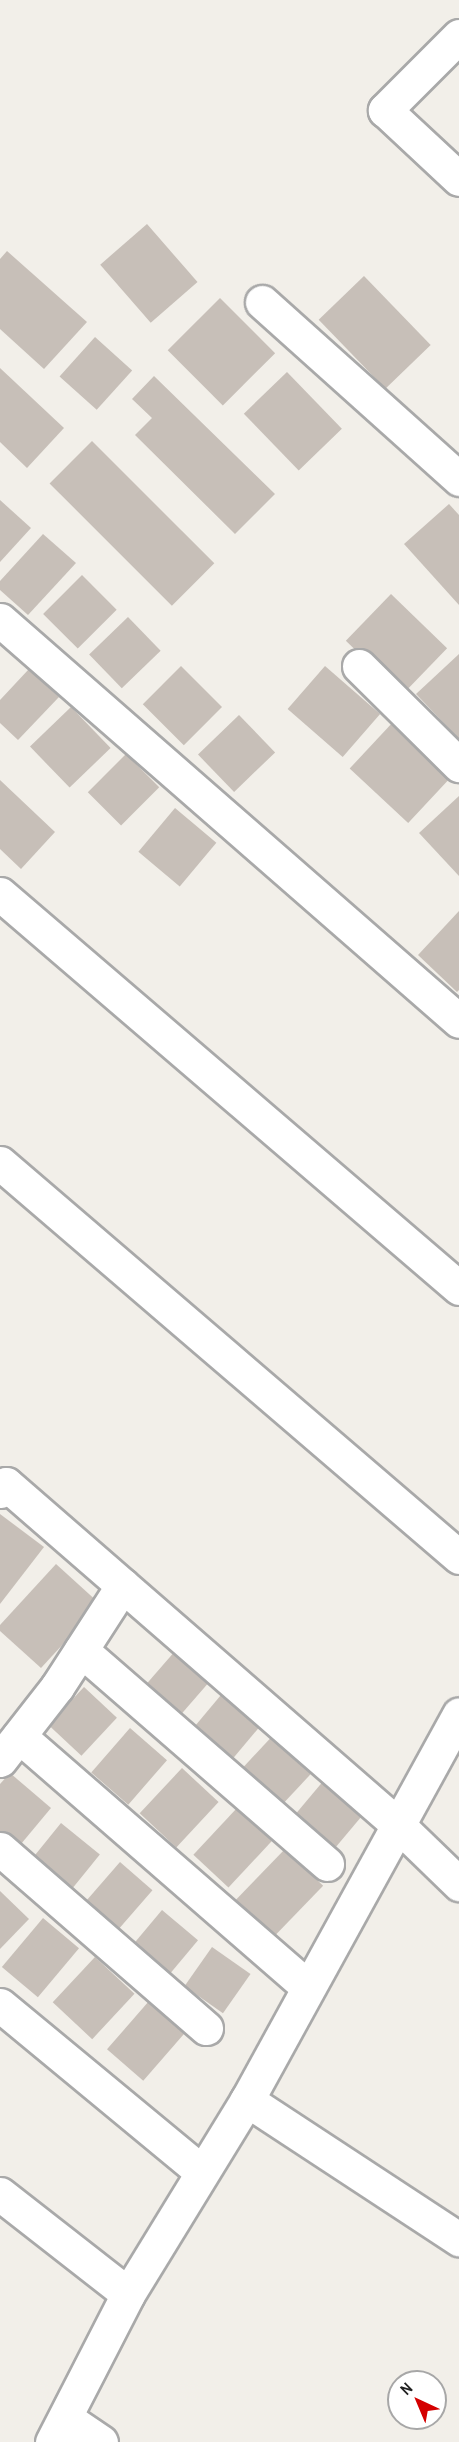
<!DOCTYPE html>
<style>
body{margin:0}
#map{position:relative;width:459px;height:2442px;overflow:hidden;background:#f2efe9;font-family:"Archivo Narrow",sans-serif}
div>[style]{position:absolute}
.building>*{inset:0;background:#c7bfb8;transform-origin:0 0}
.roads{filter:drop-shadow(2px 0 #a9a9a9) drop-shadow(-2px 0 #a9a9a9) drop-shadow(0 2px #a9a9a9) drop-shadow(0 -2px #a9a9a9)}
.minor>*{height:33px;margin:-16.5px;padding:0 16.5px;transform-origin:16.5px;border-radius:16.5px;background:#fff}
span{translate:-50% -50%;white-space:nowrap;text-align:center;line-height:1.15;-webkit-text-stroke:4.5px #fff;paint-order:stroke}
.north{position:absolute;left:387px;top:2370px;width:60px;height:60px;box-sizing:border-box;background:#fff;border:2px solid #a7a7a7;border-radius:50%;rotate:316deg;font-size:16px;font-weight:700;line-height:24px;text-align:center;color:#222}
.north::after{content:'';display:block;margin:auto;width:21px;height:27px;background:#d40000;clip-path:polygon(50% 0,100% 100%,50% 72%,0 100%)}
</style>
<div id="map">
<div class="building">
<i style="left:147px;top:224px;width:77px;height:62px;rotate:49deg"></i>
<i style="clip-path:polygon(7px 251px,87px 322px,44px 369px,0 329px,0 259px)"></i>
<i style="left:364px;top:276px;width:96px;height:63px;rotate:46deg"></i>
<i style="left:220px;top:298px;width:78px;height:74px;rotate:45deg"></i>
<i style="left:95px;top:337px;width:50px;height:53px;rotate:42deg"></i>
<i style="clip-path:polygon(0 368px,64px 428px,27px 468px,0 442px)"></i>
<i style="left:287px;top:372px;width:79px;height:60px;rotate:46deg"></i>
<i style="clip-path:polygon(154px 376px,275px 494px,235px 534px,135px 435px,152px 418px,132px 399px)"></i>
<i style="left:92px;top:441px;width:173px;height:60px;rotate:45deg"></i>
<i style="clip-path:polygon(0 500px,31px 528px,0 562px)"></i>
<i style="clip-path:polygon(449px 504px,459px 515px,459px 605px,404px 544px)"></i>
<i style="clip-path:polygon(43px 534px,76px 563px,28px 615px,0 590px,0 581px)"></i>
<i style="left:82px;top:575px;width:49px;height:55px;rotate:45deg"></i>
<i style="left:391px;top:594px;width:78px;height:65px;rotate:44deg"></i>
<i style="left:128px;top:617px;width:47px;height:54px;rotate:46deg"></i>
<i style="clip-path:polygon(459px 654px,459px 739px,416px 694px)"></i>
<i style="left:181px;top:666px;width:58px;height:54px;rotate:45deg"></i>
<i style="left:325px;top:666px;width:73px;height:57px;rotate:41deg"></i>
<i style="clip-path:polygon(29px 669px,59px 697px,18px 740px,0 723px,0 700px)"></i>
<i style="left:71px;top:707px;width:57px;height:57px;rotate:46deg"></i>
<i style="left:239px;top:715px;width:52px;height:57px;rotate:46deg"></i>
<i style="left:394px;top:721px;width:80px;height:65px;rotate:43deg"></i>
<i style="left:126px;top:754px;width:47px;height:54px;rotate:45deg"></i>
<i style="clip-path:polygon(0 780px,55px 832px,21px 869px,0 849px)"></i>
<i style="clip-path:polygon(459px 796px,459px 876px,419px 833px)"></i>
<i style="left:175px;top:808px;width:54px;height:57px;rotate:40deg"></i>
<i style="clip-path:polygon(459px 911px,459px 990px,457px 992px,418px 955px)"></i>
<i style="clip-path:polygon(0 1514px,44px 1547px,0 1604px)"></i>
<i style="clip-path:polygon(56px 1564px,100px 1604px,41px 1668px,0 1631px,0 1625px)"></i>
<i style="left:176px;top:1650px;width:46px;height:51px;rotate:41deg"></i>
<i style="left:84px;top:1687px;width:45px;height:52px;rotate:43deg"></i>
<i style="left:226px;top:1689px;width:50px;height:55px;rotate:40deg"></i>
<i style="left:130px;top:1728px;width:49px;height:59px;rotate:41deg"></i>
<i style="left:278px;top:1730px;width:54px;height:56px;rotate:43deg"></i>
<i style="left:182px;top:1768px;width:50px;height:62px;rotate:43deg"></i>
<i style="clip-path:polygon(10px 1773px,51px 1808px,16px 1850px,0 1836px,0 1784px)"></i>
<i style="left:325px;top:1779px;width:52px;height:48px;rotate:40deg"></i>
<i style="left:237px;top:1808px;width:48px;height:64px;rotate:43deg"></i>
<i style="left:61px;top:1823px;width:50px;height:47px;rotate:39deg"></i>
<i style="left:285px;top:1849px;width:53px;height:72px;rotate:44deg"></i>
<i style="left:120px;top:1862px;width:43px;height:55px;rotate:41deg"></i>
<i style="clip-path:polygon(0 1891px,29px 1919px,0 1949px)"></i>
<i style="left:162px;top:1910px;width:47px;height:43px;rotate:40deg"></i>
<i style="left:43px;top:1918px;width:47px;height:64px;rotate:40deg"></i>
<i style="left:212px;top:1947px;width:47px;height:48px;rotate:35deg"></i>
<i style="left:95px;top:1957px;width:54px;height:62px;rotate:43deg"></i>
<i style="left:149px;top:2001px;width:48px;height:64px;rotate:41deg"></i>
</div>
<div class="roads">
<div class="minor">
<i style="left:459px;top:36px;width:105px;rotate:135deg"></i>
<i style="left:385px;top:110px;width:101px;rotate:43deg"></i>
<i style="left:262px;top:302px;width:265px;rotate:41.9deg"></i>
<i style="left:0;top:620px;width:609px;rotate:41.14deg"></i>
<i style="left:359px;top:666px;width:141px;rotate:44.7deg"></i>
<i style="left:0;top:894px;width:605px;rotate:40.64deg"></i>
<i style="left:0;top:1163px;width:605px;rotate:40.64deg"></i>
<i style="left:0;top:1491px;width:9px;rotate:-49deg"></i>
<i style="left:6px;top:1484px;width:517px;rotate:41deg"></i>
<i style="left:396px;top:1823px;width:88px;rotate:44.1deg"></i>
<i style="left:81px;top:1650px;width:326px;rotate:41deg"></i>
<i style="left:19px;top:1736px;width:383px;rotate:41deg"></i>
<i style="left:0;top:1760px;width:93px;rotate:-52deg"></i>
<i style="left:57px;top:1687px;width:121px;rotate:-57.1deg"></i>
<i style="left:0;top:1849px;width:273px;rotate:41deg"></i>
<i style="left:0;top:2005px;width:262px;rotate:39.6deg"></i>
<i style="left:247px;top:2100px;width:254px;rotate:33.3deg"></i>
<i style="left:0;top:2194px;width:162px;rotate:38deg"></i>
<i style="left:67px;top:2419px;width:41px;rotate:34.1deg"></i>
<i style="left:52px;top:2442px;width:166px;rotate:-62.8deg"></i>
<i style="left:128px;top:2294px;width:228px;rotate:-58.5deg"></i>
<i style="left:247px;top:2100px;width:440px;rotate:-61.2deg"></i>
</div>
</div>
<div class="north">N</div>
</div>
